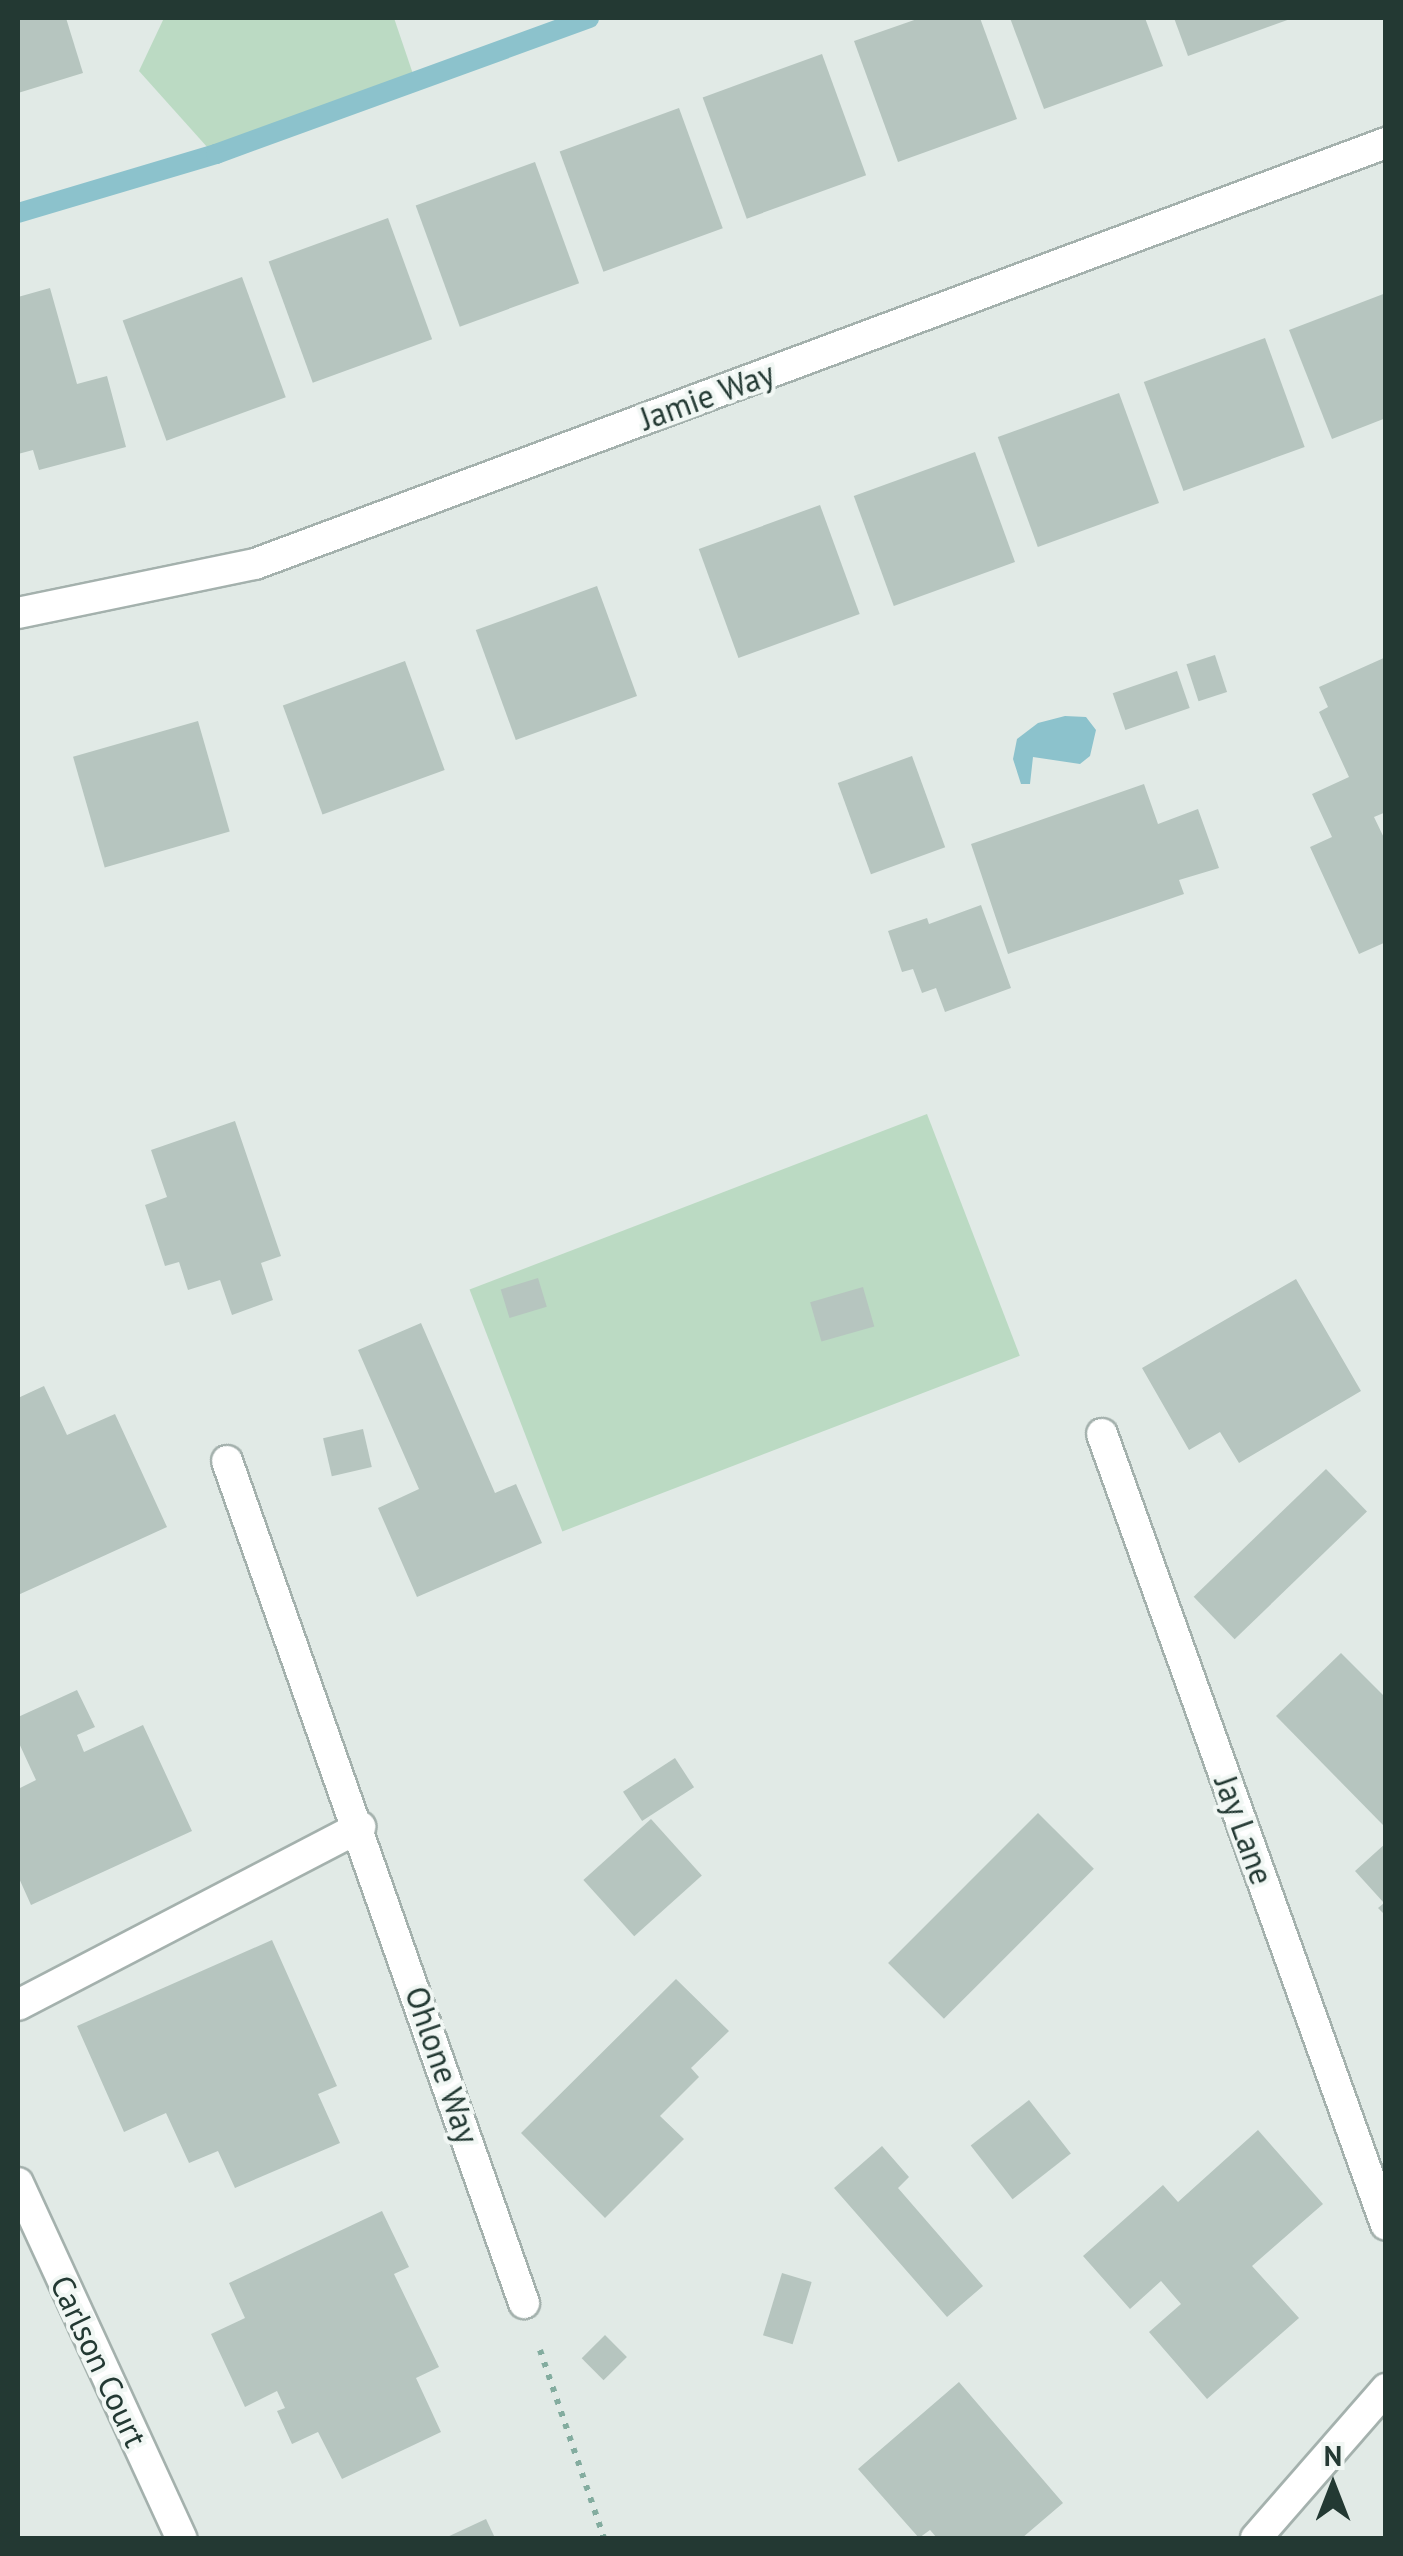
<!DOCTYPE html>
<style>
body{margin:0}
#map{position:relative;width:1403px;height:2556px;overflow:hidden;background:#e1eae6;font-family:"PT Sans",sans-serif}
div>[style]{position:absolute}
.green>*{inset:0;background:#bbdac3;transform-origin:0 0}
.water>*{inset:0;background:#8cc2cc}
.stream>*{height:20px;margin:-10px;padding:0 10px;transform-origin:10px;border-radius:10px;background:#8cc2cc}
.building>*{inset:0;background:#b6c5bf;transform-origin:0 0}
.path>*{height:6px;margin-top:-3px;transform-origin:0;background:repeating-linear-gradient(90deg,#83ac9f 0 5px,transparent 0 13px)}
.roads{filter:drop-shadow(2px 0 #a4b1ad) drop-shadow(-2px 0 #a4b1ad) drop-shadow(0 2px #a4b1ad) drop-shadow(0 -2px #a4b1ad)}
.lane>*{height:30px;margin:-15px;padding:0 15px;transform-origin:15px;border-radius:15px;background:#fff}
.street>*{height:30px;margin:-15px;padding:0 15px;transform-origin:15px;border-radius:15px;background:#fff}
span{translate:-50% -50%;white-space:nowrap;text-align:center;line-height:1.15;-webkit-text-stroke:8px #f1f7f4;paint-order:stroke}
.street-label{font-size:32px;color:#233933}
.frame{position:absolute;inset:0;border:20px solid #233933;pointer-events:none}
.north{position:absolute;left:1283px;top:2436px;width:100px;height:100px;-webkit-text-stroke:8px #f1f7f4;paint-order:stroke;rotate:0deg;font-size:28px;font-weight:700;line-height:40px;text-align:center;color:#233933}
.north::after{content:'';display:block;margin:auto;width:35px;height:45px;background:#233933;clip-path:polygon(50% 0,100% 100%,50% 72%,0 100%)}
</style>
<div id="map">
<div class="green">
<i style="clip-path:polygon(164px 18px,394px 18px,413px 74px,208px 148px,139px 71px)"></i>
<i style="left:927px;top:1114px;width:259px;height:490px;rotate:69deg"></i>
</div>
<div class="water">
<i style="clip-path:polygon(1065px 716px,1086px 717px,1096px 730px,1090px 756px,1080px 764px,1033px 757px,1030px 784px,1021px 784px,1013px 759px,1017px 739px,1038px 723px)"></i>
</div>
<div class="stream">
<i style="left:18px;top:213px;width:207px;rotate:-16.6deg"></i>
<i style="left:216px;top:154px;width:397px;rotate:-20deg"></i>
</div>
<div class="building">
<i style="clip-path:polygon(18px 18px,66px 18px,83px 73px,18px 93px)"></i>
<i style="clip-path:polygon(920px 18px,980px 18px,1017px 119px,898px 162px,854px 41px)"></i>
<i style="clip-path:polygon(1010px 18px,1145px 18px,1163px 66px,1044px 109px)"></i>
<i style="clip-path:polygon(1174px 18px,1293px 18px,1188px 56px)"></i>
<i style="left:822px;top:54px;width:129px;height:127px;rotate:70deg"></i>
<i style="left:679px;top:108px;width:128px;height:127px;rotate:70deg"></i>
<i style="left:535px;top:162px;width:129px;height:127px;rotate:70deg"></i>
<i style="left:388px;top:218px;width:129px;height:127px;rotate:70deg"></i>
<i style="left:242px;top:277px;width:128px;height:127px;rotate:70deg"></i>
<i style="clip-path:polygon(50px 288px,77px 384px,107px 376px,126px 447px,39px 470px,33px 450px,18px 454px,18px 297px)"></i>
<i style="clip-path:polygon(1386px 293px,1386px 418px,1332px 439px,1289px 330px)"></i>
<i style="left:1265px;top:338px;width:116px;height:129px;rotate:70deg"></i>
<i style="left:1119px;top:393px;width:117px;height:129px;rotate:70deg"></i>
<i style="left:975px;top:452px;width:117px;height:129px;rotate:70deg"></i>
<i style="left:820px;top:505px;width:116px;height:129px;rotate:70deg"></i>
<i style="left:597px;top:586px;width:117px;height:129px;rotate:70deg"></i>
<i style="left:1215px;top:655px;width:39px;height:30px;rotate:72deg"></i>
<i style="clip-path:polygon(1386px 657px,1386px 812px,1374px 817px,1386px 842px,1386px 942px,1359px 954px,1310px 847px,1332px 837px,1312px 794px,1349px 777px,1319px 712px,1328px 707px,1319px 687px)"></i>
<i style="left:405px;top:661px;width:116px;height:130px;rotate:70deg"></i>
<i style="left:1177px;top:671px;width:39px;height:68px;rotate:71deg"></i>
<i style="left:198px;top:721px;width:115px;height:130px;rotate:74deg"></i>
<i style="left:912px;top:756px;width:97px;height:79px;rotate:70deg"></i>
<i style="clip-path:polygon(1144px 784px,1158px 824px,1198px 809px,1219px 868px,1179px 880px,1184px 894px,1008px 954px,971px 844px)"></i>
<i style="clip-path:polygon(981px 905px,1011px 988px,945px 1012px,936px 988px,922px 993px,913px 969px,902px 972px,888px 931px,927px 918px,929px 924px)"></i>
<i style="clip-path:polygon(235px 1121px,281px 1256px,261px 1263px,273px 1300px,232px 1315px,220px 1280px,188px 1290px,179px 1262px,165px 1266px,145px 1205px,167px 1197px,151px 1150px)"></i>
<i style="left:538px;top:1278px;width:30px;height:39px;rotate:73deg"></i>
<i style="clip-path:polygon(1296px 1279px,1361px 1391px,1239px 1463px,1220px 1432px,1189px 1450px,1142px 1368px)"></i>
<i style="left:863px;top:1287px;width:41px;height:55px;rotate:74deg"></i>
<i style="clip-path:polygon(421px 1323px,495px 1493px,516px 1484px,542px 1543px,417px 1597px,378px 1508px,419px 1489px,358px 1350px)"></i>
<i style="clip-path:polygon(44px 1386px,67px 1435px,115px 1414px,167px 1527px,18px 1595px,18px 1398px)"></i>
<i style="left:363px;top:1429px;width:39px;height:41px;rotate:77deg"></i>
<i style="left:1326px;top:1469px;width:59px;height:184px;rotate:46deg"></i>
<i style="clip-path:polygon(1341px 1653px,1386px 1698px,1383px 1825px,1276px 1716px)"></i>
<i style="clip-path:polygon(77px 1690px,95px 1727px,77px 1735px,84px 1752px,143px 1725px,192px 1831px,31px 1905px,18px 1876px,18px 1789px,36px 1780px,18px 1741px,18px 1717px)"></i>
<i style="left:675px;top:1758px;width:35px;height:62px;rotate:57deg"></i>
<i style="left:1038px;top:1813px;width:79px;height:212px;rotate:45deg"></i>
<i style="left:651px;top:1819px;width:76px;height:91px;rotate:48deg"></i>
<i style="clip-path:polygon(1386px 1843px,1386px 1916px,1378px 1908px,1384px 1903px,1355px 1871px)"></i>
<i style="clip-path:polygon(272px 1940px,337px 2086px,318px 2094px,340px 2143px,235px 2188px,218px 2151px,189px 2163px,166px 2113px,124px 2132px,77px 2026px)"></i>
<i style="clip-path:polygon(676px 1979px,729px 2031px,691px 2068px,699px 2077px,660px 2116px,684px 2139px,605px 2218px,521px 2133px)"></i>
<i style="left:1029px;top:2100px;width:68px;height:74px;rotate:52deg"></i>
<i style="clip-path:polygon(1258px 2130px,1323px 2204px,1252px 2266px,1299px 2318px,1207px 2399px,1149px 2332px,1181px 2304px,1161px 2281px,1130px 2309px,1083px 2256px,1163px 2185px,1178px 2202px)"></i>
<i style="clip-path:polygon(882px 2146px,909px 2177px,898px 2188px,983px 2286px,947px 2317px,834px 2188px)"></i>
<i style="clip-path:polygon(382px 2211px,409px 2267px,394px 2274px,439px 2367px,416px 2378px,441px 2432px,342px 2479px,318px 2432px,292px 2444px,277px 2411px,285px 2408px,277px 2391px,245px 2407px,211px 2334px,245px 2318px,229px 2283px)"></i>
<i style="left:782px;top:2273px;width:31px;height:65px;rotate:17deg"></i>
<i style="left:605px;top:2335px;width:31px;height:33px;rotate:45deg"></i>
<i style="clip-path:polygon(959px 2382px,1063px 2503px,1022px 2538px,937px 2538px,930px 2530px,919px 2538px,858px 2469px)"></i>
<i style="clip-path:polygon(486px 2519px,495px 2538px,445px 2538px)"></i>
</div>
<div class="path">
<i style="left:540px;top:2350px;width:199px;rotate:71.2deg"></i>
</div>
<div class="roads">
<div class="lane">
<i style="left:1102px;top:1434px;width:840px;rotate:70.25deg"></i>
</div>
<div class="street">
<i style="left:18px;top:613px;width:242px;rotate:-11.7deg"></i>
<i style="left:255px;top:564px;width:1207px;rotate:-20.42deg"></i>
<i style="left:227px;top:1461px;width:893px;rotate:70.57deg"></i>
<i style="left:18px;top:2005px;width:386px;rotate:-27.5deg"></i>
<i style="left:18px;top:2183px;width:391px;rotate:65.3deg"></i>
<i style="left:1256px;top:2538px;width:198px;rotate:-48.9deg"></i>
</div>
</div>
<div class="street-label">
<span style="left:707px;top:396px;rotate:-20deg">Jamie Way</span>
<span style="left:1244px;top:1830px;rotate:70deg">Jay Lane</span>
<span style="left:442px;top:2065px;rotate:71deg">Ohlone Way</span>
<span style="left:99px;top:2361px;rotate:65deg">Carlson Court</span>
</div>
<div class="frame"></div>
<div class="north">N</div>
</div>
